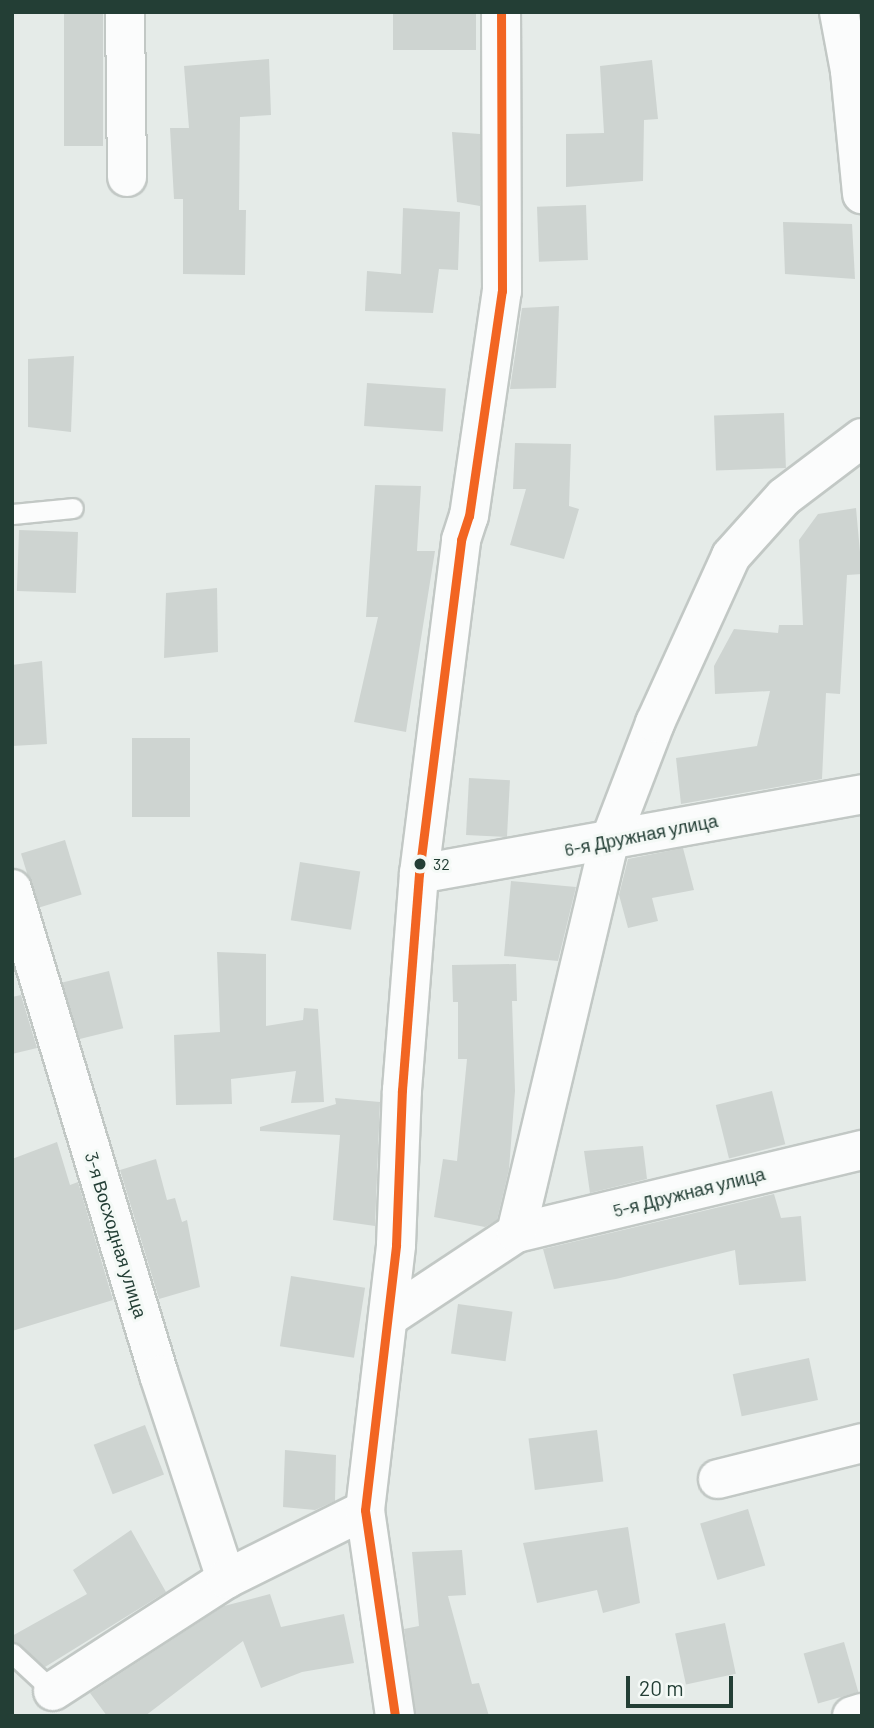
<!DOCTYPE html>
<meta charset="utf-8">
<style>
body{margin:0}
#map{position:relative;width:874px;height:1728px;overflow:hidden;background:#e5ebe8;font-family:Barlow,sans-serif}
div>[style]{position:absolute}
.building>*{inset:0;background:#ced4d1;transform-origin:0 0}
.roads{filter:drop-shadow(2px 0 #c2c8c5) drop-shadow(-2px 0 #c2c8c5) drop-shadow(0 2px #c2c8c5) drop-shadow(0 -2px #c2c8c5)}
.service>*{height:19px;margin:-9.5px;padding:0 9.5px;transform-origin:9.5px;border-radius:9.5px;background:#fbfcfc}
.minor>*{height:38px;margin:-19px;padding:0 19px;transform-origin:19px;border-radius:19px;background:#fbfcfc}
.bus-1>*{height:9px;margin:-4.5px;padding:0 4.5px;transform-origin:4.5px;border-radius:4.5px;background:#f26522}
.dots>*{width:19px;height:19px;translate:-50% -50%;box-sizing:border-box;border:4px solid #f4f9f6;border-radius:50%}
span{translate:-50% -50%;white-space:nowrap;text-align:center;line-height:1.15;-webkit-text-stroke:6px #f4f9f6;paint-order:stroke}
.bus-label{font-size:16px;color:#233e35}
.left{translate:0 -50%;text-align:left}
.street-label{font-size:18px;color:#233e35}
.frame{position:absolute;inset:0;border:14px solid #233e35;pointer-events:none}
.scale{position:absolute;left:626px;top:1676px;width:107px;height:32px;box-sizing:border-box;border:4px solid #233e35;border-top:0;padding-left:9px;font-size:21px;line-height:24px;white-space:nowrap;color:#233e35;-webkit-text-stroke:5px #f4f9f6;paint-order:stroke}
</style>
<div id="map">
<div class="building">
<i style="left:64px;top:12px;width:39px;height:134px"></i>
<i style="left:393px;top:12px;width:83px;height:38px"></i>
<i style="clip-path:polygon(269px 59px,271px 115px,240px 117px,239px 210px,246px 210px,245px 275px,183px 274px,183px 199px,174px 199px,170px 128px,189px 128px,184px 66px)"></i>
<i style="clip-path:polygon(652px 60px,658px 119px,644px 120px,643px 181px,566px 187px,566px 134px,604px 133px,600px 66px)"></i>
<i style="clip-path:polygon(452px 132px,480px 134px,480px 206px,457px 202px)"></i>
<i style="left:586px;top:205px;width:55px;height:49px;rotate:88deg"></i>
<i style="clip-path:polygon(403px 208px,460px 212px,458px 270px,439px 269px,433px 313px,365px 311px,367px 271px,401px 274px)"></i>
<i style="clip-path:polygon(783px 222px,852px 224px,855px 279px,785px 274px)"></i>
<i style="clip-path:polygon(559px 306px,556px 388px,510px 389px,522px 308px)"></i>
<i style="clip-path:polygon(74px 356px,71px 432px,28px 427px,28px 359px)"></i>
<i style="left:367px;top:383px;width:79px;height:43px;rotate:4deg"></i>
<i style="left:784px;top:413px;width:55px;height:70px;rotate:88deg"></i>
<i style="clip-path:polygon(515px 443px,571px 444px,569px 506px,579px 509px,564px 559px,510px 545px,526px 489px,513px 489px)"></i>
<i style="clip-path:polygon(375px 485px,421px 486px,417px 551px,435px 551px,406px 732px,354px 722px,378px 617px,366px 617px)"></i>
<i style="clip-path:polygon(856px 508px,862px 574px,847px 575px,840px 694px,826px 693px,822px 779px,681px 804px,676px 758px,757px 746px,770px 691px,715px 694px,714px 666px,734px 629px,778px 633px,779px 625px,803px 625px,799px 540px,818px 514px)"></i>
<i style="left:78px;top:532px;width:61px;height:59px;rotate:92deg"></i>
<i style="clip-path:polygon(217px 588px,218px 652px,164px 658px,166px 593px)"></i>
<i style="clip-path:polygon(42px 661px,47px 744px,12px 746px,12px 665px)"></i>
<i style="left:132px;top:738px;width:58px;height:79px"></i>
<i style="left:469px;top:778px;width:41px;height:57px;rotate:3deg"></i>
<i style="left:65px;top:840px;width:57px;height:46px;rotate:73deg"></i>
<i style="clip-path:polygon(683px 848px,694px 890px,652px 898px,658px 921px,628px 928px,619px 895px,628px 859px)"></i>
<i style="left:300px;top:862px;width:61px;height:59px;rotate:9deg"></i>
<i style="clip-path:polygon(511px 881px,576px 887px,558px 961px,504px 956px)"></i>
<i style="clip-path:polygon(217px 952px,266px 954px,266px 1026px,303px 1020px,304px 1008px,318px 1009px,324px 1102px,291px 1103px,296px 1071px,231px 1079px,232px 1104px,176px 1105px,174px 1035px,220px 1032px)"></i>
<i style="clip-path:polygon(516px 964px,517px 1001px,512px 1001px,515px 1091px,509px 1169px,497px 1220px,485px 1227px,434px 1217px,443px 1159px,457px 1161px,467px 1059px,458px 1059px,458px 1002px,453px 1002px,452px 965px)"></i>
<i style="left:109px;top:971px;width:59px;height:48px;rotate:76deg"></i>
<i style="clip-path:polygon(21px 995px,37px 1048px,12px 1054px,12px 997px)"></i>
<i style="left:772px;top:1091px;width:55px;height:58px;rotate:76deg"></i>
<i style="clip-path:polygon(335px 1098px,380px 1102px,375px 1226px,333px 1220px,340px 1135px,260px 1131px,260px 1127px,336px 1104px)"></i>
<i style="clip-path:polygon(57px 1142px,70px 1185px,78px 1182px,113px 1300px,12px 1331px,12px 1159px)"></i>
<i style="clip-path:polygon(643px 1146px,647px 1179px,590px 1193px,584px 1151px)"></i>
<i style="clip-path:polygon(156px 1159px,167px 1200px,175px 1198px,182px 1222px,187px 1220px,200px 1287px,159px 1299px,120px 1170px)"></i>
<i style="clip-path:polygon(774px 1194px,781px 1218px,801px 1216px,806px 1281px,739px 1285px,735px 1250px,616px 1279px,554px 1289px,543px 1249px)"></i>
<i style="left:291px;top:1276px;width:75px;height:71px;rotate:9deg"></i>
<i style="left:458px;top:1304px;width:55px;height:50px;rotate:8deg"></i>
<i style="left:809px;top:1358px;width:43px;height:78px;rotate:78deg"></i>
<i style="left:145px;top:1425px;width:53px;height:55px;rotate:69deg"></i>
<i style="left:597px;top:1430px;width:52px;height:69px;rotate:83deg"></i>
<i style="clip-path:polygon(285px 1450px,336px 1455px,335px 1501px,315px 1510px,283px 1507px)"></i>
<i style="left:748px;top:1509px;width:59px;height:50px;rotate:73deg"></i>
<i style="clip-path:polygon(628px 1527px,640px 1603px,603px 1613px,597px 1590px,537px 1603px,523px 1543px)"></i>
<i style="clip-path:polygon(131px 1530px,166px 1592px,45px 1667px,12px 1641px,12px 1636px,87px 1594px,73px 1570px)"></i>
<i style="clip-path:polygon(462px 1550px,466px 1595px,448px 1596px,472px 1684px,479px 1683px,489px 1716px,416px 1716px,404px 1629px,419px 1626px,412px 1552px)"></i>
<i style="clip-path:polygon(270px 1594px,281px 1627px,344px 1614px,354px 1663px,302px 1672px,261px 1688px,243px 1641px,145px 1716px,107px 1716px,90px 1693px,224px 1606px)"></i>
<i style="left:725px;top:1623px;width:52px;height:51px;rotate:78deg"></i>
<i style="left:844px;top:1642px;width:52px;height:42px;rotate:74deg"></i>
</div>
<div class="roads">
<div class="service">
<i style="left:12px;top:514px;width:61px;rotate:-5.6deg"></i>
<i style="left:12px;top:1653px;width:56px;rotate:42.8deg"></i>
</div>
<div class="minor">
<i style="left:125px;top:12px;width:165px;rotate:89.3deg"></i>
<i style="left:839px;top:12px;width:60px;rotate:79.4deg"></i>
<i style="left:850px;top:71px;width:124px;rotate:84.4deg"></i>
<i style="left:419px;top:874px;width:450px;rotate:-10.2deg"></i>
<i style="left:12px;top:889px;width:508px;rotate:73.17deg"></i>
<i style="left:159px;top:1375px;width:215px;rotate:71.8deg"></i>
<i style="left:516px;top:1233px;width:356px;rotate:-13.5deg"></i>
<i style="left:389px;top:1317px;width:152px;rotate:-33.5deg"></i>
<i style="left:516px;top:1233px;width:401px;rotate:-76.6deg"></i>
<i style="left:609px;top:843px;width:129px;rotate:-69deg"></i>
<i style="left:655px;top:723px;width:183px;rotate:-65.5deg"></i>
<i style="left:731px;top:556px;width:79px;rotate:-48.1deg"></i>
<i style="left:784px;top:497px;width:98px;rotate:-37.1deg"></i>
<i style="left:718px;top:1479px;width:148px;rotate:-14deg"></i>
<i style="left:53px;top:1691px;width:206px;rotate:-32.9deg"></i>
<i style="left:226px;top:1579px;width:155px;rotate:-26.4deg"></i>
<i style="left:395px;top:1716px;width:208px;rotate:-98.3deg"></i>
<i style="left:365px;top:1510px;width:267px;rotate:-83.3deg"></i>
<i style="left:396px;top:1245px;width:155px;rotate:-87.8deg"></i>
<i style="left:402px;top:1090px;width:217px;rotate:-85.5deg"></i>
<i style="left:419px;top:874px;width:337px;rotate:-82.8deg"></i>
<i style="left:461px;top:540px;width:25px;rotate:-72deg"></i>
<i style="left:469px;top:516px;width:227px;rotate:-81.7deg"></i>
<i style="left:502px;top:291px;width:279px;rotate:-90.2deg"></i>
<i style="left:852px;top:1716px;width:10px;rotate:-17deg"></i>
</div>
</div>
<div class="bus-1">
<i style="left:395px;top:1716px;width:208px;rotate:-98.3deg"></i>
<i style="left:365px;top:1510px;width:267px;rotate:-83.3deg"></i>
<i style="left:396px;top:1245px;width:155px;rotate:-87.8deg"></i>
<i style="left:402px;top:1090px;width:217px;rotate:-85.5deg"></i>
<i style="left:419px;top:874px;width:337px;rotate:-82.8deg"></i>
<i style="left:461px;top:540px;width:25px;rotate:-72deg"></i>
<i style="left:469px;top:516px;width:227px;rotate:-81.7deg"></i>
<i style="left:502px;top:291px;width:279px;rotate:-90.2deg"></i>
</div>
<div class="dots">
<i style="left:420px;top:864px;background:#233e35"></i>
</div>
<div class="bus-label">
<span class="left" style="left:433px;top:864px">32</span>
</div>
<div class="street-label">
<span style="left:641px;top:835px;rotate:-11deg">6-я Дружная улица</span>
<span style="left:689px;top:1192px;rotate:-14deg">5-я Дружная улица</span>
<span style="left:116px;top:1235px;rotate:73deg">3-я Восходная улица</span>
</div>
<div class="frame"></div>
<div class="scale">20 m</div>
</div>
